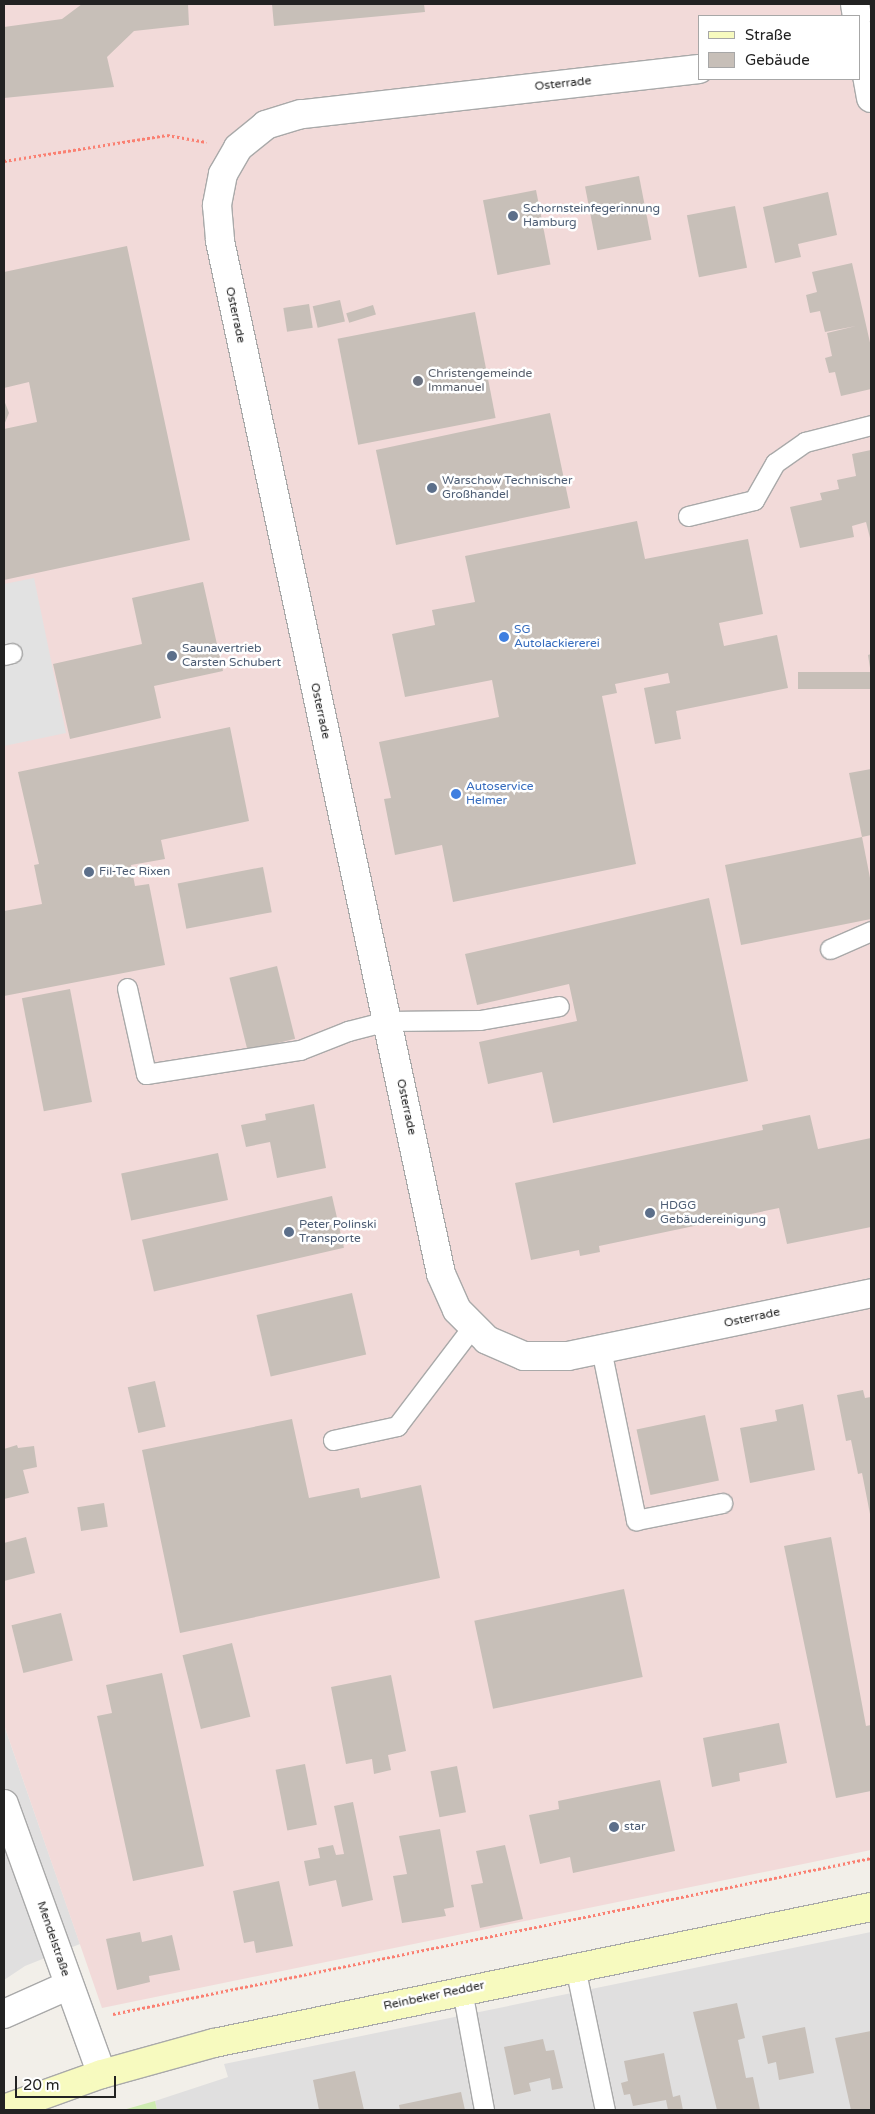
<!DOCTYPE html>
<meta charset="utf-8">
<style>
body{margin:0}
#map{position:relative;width:875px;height:2114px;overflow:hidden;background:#f2efe9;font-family:"Varela Round",sans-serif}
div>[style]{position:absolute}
.residential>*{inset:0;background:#e0dfdf}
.commercial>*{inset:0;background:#f2dad9}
.grass>*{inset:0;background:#cdebb0}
.parking>*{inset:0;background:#e2e2e2}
.building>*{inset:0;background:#c7bfb8;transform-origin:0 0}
.path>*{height:3px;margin-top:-1.5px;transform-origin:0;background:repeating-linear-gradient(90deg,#fa8072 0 2.5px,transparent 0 5px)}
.roads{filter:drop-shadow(1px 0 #a9a9a9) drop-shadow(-1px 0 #a9a9a9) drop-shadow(0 1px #a9a9a9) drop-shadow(0 -1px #a9a9a9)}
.service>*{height:19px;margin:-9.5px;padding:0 9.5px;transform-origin:9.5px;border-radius:9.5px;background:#fff}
.minor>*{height:28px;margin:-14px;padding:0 14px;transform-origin:14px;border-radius:14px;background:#fff}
.secondary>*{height:28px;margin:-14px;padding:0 14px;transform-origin:14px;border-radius:14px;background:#f7fabf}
.dots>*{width:14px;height:14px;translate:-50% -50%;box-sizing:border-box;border:2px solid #fff;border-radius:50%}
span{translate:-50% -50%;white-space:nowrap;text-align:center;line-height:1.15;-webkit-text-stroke:5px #fff;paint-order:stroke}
.street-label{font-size:12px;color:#222}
.service-label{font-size:12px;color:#4e5e75}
.left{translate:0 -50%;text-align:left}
.worship-label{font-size:12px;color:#5b616d}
.shop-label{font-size:12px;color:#366cbe}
.frame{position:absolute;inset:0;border:5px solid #222;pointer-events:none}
.legend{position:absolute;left:698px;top:15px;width:162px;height:65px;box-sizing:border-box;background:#fff;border:1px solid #a7a7a7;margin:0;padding:6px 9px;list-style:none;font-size:15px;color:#222}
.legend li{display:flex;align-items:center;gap:10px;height:25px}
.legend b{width:25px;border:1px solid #a7a7a7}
.scale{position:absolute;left:15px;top:2076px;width:101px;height:22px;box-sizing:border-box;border:2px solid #222;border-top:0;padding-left:6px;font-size:15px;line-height:18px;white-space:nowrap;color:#222;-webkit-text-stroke:4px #fff;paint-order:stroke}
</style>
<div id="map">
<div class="residential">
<i style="clip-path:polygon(4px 1725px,80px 1944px,25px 1966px,4px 1980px)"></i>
<i style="clip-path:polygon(871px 1932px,871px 2110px,157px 2110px,155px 2101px,228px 2077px,224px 2064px)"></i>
</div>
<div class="commercial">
<i style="clip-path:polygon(evenodd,4px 4px,871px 4px,871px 1850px,102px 2008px,4px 1725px,4px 4px,699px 16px,859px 16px,859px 79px,699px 79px,699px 16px)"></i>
</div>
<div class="grass">
<i style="clip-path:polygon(155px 2101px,157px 2110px,123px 2110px)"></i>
</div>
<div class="parking">
<i style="clip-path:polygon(34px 578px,66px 733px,4px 746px,4px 584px)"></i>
</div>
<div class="building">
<i style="clip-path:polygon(82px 4px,188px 4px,189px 25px,134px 31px,107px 57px,114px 87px,4px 98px,4px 27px,62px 19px)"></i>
<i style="clip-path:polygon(272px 4px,424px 4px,425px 12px,274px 26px)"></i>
<i style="left:639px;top:176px;width:65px;height:55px;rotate:79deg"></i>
<i style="left:536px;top:190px;width:76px;height:54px;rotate:79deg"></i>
<i style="clip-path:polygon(828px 192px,837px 235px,798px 244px,801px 257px,775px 263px,763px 207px)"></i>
<i style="left:735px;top:206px;width:63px;height:49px;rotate:79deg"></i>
<i style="clip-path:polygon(127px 246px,190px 540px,4px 580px,4px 429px,37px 422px,29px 382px,4px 388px,4px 272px)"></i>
<i style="clip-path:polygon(852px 263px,871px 347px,871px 389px,841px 396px,835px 372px,829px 373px,825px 358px,832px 356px,827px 333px,856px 326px,825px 332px,820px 311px,810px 313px,806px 295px,817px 292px,812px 272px)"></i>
<i style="left:340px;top:300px;width:22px;height:28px;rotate:77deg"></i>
<i style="left:309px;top:304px;width:24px;height:26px;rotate:81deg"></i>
<i style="left:373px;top:305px;width:10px;height:28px;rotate:73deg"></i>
<i style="left:475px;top:312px;width:108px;height:140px;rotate:79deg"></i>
<i style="clip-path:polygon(4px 400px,9px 413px,4px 425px)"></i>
<i style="left:550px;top:413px;width:97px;height:178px;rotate:78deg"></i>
<i style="clip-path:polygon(871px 450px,871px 542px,866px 522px,852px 526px,854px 537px,800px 548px,790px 507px,822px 500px,820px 493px,839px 489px,837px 480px,856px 476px,852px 454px)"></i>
<i style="clip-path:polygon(637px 521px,645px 559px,748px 539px,763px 614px,719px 623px,724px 646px,777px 635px,788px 688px,676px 711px,681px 739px,655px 744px,644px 688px,670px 683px,668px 673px,615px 684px,617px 693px,602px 696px,636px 864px,453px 902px,442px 845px,395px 855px,384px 799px,391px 798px,379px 742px,499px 717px,492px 680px,405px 697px,392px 634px,435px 625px,432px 610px,475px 602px,465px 556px)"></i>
<i style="clip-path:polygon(203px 582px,223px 671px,154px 686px,161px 718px,70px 739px,53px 664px,142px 644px,132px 598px)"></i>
<i style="clip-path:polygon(871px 654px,871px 668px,870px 668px,868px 655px)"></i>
<i style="left:871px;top:672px;width:17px;height:73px;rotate:90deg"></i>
<i style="clip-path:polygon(230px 727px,249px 821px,161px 840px,165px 859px,131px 865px,135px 886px,149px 884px,165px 965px,4px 996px,4px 911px,42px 904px,34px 865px,39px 864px,18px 772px)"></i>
<i style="clip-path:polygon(871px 769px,871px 835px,862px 837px,849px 773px)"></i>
<i style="clip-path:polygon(862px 837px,871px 883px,871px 919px,741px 945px,725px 865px)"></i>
<i style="left:263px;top:867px;width:46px;height:87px;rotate:79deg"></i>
<i style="clip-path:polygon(709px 898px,748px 1081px,553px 1123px,542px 1072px,488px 1084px,479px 1042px,577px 1021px,569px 984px,477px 1005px,465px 954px)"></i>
<i style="left:277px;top:966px;width:75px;height:49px;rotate:76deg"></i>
<i style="left:70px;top:989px;width:115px;height:49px;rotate:79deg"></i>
<i style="clip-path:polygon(314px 1104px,326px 1168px,277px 1178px,270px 1142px,246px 1147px,241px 1125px,266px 1120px,265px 1114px)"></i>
<i style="clip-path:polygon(810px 1115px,818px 1149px,871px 1138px,871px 1227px,787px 1244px,779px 1208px,599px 1246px,600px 1252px,580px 1256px,579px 1250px,531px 1260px,515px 1183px,763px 1130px,762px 1125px)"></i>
<i style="left:218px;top:1153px;width:48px;height:99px;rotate:78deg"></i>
<i style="left:332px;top:1196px;width:53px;height:195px;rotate:77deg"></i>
<i style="left:352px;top:1293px;width:63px;height:98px;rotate:77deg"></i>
<i style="left:155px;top:1381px;width:47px;height:28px;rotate:77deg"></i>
<i style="clip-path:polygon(863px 1390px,865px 1398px,871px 1397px,870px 1514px,862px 1473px,858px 1474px,851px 1440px,846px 1441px,837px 1395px)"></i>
<i style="clip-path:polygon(803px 1404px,815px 1470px,750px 1483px,740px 1428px,777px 1421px,775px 1410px)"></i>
<i style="left:705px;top:1415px;width:67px;height:70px;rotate:78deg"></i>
<i style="clip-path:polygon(292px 1419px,309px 1498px,359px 1488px,361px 1498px,421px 1485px,440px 1578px,180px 1633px,142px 1450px)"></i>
<i style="clip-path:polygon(17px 1445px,18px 1448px,34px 1446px,37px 1467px,23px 1470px,29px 1493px,4px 1499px,4px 1449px)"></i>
<i style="left:104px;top:1503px;width:24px;height:27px;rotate:81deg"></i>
<i style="clip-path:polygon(26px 1537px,35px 1573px,4px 1581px,4px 1543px)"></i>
<i style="clip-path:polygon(831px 1537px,866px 1726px,871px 1725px,871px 1791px,836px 1798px,784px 1546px)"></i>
<i style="left:624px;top:1589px;width:90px;height:153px;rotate:78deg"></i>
<i style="left:61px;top:1613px;width:49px;height:51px;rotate:76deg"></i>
<i style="left:232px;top:1643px;width:76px;height:51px;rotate:76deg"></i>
<i style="clip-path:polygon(162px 1673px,204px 1866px,133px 1881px,97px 1716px,112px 1713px,106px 1685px)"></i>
<i style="clip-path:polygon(391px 1675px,406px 1751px,388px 1755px,391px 1770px,374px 1774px,372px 1759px,346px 1764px,331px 1687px)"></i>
<i style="clip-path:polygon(779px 1723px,787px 1763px,739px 1773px,740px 1781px,712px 1787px,703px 1738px)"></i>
<i style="left:305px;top:1764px;width:62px;height:30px;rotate:79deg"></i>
<i style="left:457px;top:1766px;width:47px;height:27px;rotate:79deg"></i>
<i style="clip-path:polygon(660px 1780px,675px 1851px,573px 1873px,570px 1857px,540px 1864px,529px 1815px,559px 1809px,558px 1801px)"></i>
<i style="clip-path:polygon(353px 1802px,373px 1900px,342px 1907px,336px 1880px,309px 1886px,304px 1861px,320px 1858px,318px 1848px,333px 1845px,336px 1855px,344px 1854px,334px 1806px)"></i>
<i style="clip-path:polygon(440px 1829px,454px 1907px,444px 1909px,446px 1916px,402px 1923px,393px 1876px,407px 1874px,399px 1836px)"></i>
<i style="clip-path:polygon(505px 1845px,523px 1919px,480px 1928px,471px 1885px,483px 1883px,476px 1851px)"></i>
<i style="clip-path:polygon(279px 1881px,293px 1946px,256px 1953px,254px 1941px,244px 1943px,233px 1891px)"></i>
<i style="clip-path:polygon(140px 1932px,142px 1942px,172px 1935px,180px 1970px,149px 1976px,150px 1982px,117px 1990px,106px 1939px)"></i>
<i style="clip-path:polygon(737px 2003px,745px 2038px,738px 2040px,746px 2078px,753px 2077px,760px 2110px,717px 2110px,693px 2012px)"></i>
<i style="clip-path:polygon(805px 2027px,814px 2073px,779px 2080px,776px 2062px,768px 2064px,762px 2036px)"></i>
<i style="clip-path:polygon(871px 2031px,871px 2110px,851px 2110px,835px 2038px)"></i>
<i style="clip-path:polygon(543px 2039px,546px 2051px,554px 2050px,563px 2088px,552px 2090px,550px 2078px,529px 2083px,531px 2091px,514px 2095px,504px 2047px)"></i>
<i style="clip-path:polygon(664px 2053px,673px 2097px,680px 2095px,683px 2110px,668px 2110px,666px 2100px,633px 2106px,630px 2094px,624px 2095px,621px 2083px,628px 2081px,624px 2061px)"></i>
<i style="clip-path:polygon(355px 2071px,364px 2110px,319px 2110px,313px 2080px)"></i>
<i style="clip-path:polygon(461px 2092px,465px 2110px,400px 2110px,399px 2105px)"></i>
</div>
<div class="path">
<i style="left:4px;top:161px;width:165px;rotate:-9.1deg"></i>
<i style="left:167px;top:135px;width:40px;rotate:10deg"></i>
<i style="left:113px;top:2014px;width:774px;rotate:-11.63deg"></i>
</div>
<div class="roads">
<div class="service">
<i style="left:688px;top:516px;width:68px;rotate:-13.6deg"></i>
<i style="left:754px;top:500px;width:43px;rotate:-60.4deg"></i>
<i style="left:775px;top:463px;width:37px;rotate:-35deg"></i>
<i style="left:805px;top:442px;width:68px;rotate:-14.4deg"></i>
<i style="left:4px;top:655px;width:8px;rotate:-14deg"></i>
<i style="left:830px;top:949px;width:45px;rotate:-23.7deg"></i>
<i style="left:127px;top:988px;width:88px;rotate:77.5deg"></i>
<i style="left:146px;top:1074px;width:156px;rotate:-8.9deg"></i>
<i style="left:300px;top:1050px;width:52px;rotate:-21.6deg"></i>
<i style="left:348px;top:1031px;width:40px;rotate:-14.4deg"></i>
<i style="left:387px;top:1021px;width:93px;rotate:-0.6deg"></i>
<i style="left:480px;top:1020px;width:80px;rotate:-10deg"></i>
<i style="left:601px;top:1349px;width:175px;rotate:78.4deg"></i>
<i style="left:636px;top:1520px;width:88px;rotate:-11.2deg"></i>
<i style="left:333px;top:1440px;width:66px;rotate:-12.3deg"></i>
<i style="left:397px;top:1426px;width:126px;rotate:-52.8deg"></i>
<i style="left:575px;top:1967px;width:146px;rotate:78.2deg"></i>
<i style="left:462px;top:1990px;width:122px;rotate:79.6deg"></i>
</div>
<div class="minor">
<i style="left:855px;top:4px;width:12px;rotate:81deg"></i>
<i style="left:859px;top:31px;width:68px;rotate:79.8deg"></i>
<i style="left:699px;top:69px;width:401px;rotate:173.5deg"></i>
<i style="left:301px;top:114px;width:37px;rotate:163deg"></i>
<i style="left:266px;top:125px;width:36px;rotate:141deg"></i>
<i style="left:238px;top:148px;width:30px;rotate:120deg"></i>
<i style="left:223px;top:174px;width:32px;rotate:101deg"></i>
<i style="left:217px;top:205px;width:36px;rotate:85deg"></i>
<i style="left:220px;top:241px;width:1056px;rotate:77.92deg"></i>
<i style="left:441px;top:1274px;width:39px;rotate:66deg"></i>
<i style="left:457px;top:1310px;width:42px;rotate:45deg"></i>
<i style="left:487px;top:1340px;width:40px;rotate:23.4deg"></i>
<i style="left:524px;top:1356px;width:44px"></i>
<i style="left:568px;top:1356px;width:309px;rotate:-11.7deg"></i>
<i style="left:4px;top:1804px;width:287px;rotate:70.1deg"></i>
<i style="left:4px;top:2014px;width:71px;rotate:-24deg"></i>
</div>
<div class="secondary">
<i style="left:4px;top:2109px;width:104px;rotate:-19.7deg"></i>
<i style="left:102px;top:2074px;width:116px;rotate:-15.5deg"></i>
<i style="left:214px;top:2043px;width:671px;rotate:-11.7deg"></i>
</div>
</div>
<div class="dots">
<i style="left:513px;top:216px;background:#5c6f8a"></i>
<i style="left:418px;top:381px;background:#6b7280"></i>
<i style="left:432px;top:488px;background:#5c6f8a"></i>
<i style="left:504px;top:637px;background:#3f7fe0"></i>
<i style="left:172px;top:656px;background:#5c6f8a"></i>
<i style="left:456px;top:794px;background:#3f7fe0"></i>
<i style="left:89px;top:872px;background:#5c6f8a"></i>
<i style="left:650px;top:1213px;background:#5c6f8a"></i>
<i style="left:289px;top:1232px;background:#5c6f8a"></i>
<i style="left:614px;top:1827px;background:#5c6f8a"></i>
</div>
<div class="street-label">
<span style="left:563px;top:84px;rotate:-6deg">Osterrade</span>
<span style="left:235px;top:315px;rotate:78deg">Osterrade</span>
<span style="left:320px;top:711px;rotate:78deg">Osterrade</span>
<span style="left:406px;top:1107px;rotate:78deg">Osterrade</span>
<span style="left:752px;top:1318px;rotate:-12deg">Osterrade</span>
<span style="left:53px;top:1939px;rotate:71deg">Mendelstraße</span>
<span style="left:434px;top:1996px;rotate:-12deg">Reinbeker Redder</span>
</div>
<div class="service-label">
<span class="left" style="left:523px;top:216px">Schornsteinfegerinnung<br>Hamburg</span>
<span class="left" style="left:442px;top:488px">Warschow Technischer<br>Großhandel</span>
<span class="left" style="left:182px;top:656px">Saunavertrieb<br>Carsten Schubert</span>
<span class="left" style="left:99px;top:872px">Fil-Tec Rixen</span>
<span class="left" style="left:660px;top:1213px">HDGG<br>Gebäudereinigung</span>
<span class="left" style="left:299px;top:1232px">Peter Polinski<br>Transporte</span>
<span class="left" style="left:624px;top:1827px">star</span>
</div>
<div class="worship-label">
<span class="left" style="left:428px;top:381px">Christengemeinde<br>Immanuel</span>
</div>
<div class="shop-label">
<span class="left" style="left:514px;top:637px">SG<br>Autolackiererei</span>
<span class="left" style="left:466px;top:794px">Autoservice<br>Helmer</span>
</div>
<div class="frame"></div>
<ul class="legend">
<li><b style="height:6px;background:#f7fabf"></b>Straße</li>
<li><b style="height:14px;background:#c7bfb8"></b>Gebäude</li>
</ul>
<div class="scale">20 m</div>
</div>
